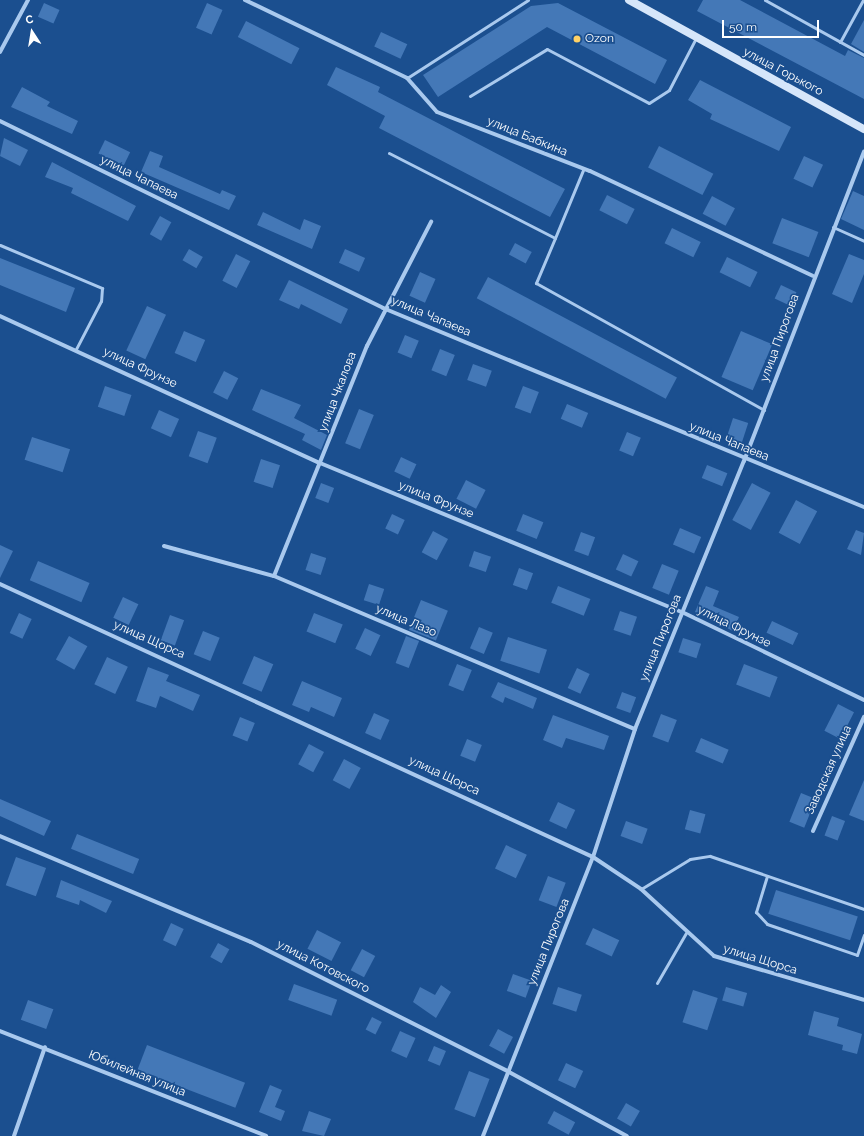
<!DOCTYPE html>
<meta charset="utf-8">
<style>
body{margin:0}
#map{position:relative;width:864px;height:1136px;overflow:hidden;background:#1b4f8f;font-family:Raleway,sans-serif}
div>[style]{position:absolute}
.building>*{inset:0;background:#4478b7;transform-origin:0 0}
.lane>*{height:3px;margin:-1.5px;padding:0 1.5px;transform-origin:1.5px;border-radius:1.5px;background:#a9c9ee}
.street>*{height:4px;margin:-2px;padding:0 2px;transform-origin:2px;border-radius:2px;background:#a9c9ee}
.secondary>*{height:8px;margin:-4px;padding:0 4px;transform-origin:4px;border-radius:4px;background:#d6e6fa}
.dots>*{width:11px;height:11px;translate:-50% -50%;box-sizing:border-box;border:2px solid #1b4f8f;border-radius:50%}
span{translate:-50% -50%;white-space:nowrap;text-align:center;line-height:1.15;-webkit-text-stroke:3.5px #1b4f8f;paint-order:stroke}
.poi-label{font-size:12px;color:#fff}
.left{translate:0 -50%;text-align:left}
.street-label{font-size:12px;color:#fff}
.north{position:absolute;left:12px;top:12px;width:40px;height:40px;-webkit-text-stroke:3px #1b4f8f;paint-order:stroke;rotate:348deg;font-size:11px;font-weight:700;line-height:16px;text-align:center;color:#fff}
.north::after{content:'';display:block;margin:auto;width:14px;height:18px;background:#fff;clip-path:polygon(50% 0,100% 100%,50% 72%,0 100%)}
.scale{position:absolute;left:722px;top:20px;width:97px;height:18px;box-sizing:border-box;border:2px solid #fff;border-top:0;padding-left:5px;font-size:12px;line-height:14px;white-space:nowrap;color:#fff;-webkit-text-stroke:3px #1b4f8f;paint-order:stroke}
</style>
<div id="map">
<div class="building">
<i style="clip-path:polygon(703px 0,740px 0,845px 56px,848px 50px,864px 58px,864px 99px,697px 11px)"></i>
<i style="left:44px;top:3px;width:17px;height:15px;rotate:24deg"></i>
<i style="left:207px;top:3px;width:17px;height:27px;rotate:24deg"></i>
<i style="clip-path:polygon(558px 3px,667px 60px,655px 84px,547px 27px,438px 97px,423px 75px,531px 6px)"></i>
<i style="clip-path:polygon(864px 20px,864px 52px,851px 44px)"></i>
<i style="left:246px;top:21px;width:60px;height:18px;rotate:27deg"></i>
<i style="left:381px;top:32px;width:29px;height:16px;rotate:25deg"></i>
<i style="clip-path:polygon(336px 67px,380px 87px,378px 92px,565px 189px,550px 217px,379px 128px,385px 116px,327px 85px)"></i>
<i style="clip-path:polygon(700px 80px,791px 127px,779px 151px,710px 119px,712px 114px,688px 100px)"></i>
<i style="clip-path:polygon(22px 87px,50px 102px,47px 106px,78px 121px,72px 134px,11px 107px)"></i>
<i style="clip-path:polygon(4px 138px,28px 150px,20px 166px,0 156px)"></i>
<i style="left:105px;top:140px;width:28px;height:15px;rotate:26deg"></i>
<i style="left:659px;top:146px;width:61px;height:24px;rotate:27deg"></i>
<i style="clip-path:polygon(150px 151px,163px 156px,159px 167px,220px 194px,222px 190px,236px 196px,229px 210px,141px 172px)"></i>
<i style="left:804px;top:156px;width:21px;height:25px;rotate:25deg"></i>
<i style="clip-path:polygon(52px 162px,136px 206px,128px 221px,71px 193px,73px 188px,45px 177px)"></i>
<i style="clip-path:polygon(853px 191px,864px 196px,864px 230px,841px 219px)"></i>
<i style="left:607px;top:195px;width:31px;height:17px;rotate:27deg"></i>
<i style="left:712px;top:196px;width:26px;height:20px;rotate:28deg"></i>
<i style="clip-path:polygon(263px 212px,300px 230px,304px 219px,321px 226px,312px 249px,257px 225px)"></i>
<i style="left:160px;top:216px;width:13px;height:21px;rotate:29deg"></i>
<i style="left:782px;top:218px;width:39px;height:27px;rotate:21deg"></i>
<i style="left:672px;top:228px;width:32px;height:17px;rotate:26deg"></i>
<i style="left:515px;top:243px;width:19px;height:13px;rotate:28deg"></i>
<i style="left:189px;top:249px;width:16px;height:13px;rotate:30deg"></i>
<i style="left:345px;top:249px;width:22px;height:15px;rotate:24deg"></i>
<i style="left:236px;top:254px;width:16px;height:30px;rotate:27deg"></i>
<i style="clip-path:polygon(849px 254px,864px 260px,864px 274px,852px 303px,832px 294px)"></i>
<i style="left:727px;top:257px;width:34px;height:17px;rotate:26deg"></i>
<i style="clip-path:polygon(0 258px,75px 288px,66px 312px,0 285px)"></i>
<i style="left:420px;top:272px;width:17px;height:26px;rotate:24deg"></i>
<i style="left:488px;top:277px;width:214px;height:24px;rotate:28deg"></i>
<i style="clip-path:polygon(289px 280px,348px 309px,341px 324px,301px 304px,299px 309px,279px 300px)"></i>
<i style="left:781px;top:285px;width:17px;height:15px;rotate:25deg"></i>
<i style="left:147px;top:306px;width:21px;height:49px;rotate:25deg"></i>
<i style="left:184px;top:331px;width:23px;height:24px;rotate:23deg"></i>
<i style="left:741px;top:331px;width:34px;height:50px;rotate:23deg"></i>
<i style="left:405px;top:335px;width:15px;height:19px;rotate:23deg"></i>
<i style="left:440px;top:349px;width:16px;height:23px;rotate:22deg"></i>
<i style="left:473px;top:364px;width:20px;height:17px;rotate:20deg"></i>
<i style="left:224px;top:371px;width:16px;height:24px;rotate:27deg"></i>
<i style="left:105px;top:386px;width:28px;height:22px;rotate:19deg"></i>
<i style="left:523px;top:386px;width:17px;height:23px;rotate:21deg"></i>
<i style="clip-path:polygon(261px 389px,301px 405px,294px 418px,327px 435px,321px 450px,302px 440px,305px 434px,252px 410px)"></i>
<i style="left:567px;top:404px;width:23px;height:16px;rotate:23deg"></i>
<i style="left:359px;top:409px;width:16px;height:37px;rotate:22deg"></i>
<i style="left:159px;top:410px;width:22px;height:20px;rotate:24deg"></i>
<i style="left:733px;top:418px;width:16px;height:21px;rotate:18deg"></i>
<i style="left:198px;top:431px;width:20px;height:27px;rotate:20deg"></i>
<i style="left:627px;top:432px;width:15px;height:20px;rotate:23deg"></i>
<i style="left:32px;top:437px;width:40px;height:24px;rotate:18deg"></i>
<i style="left:401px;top:457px;width:17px;height:16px;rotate:25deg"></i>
<i style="left:261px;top:459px;width:20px;height:24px;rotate:18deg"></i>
<i style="left:707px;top:465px;width:22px;height:14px;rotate:22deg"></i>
<i style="left:466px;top:480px;width:22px;height:21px;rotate:27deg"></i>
<i style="left:321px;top:483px;width:14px;height:16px;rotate:21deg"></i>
<i style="left:752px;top:483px;width:21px;height:42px;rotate:28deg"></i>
<i style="left:796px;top:500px;width:24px;height:37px;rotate:28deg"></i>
<i style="left:392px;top:514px;width:14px;height:16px;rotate:25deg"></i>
<i style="left:523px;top:514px;width:22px;height:18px;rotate:22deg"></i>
<i style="left:680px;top:528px;width:23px;height:18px;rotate:23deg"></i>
<i style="clip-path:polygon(856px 530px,864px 533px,861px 555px,847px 549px)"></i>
<i style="left:433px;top:531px;width:17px;height:24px;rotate:28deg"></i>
<i style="left:581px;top:532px;width:15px;height:20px;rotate:20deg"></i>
<i style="clip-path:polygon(0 545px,13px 551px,0 578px)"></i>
<i style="left:474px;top:551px;width:18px;height:16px;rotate:19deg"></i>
<i style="left:311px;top:553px;width:16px;height:18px;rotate:18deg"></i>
<i style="left:623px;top:554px;width:17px;height:17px;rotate:25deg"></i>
<i style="left:38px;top:561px;width:56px;height:21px;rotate:23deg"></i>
<i style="left:662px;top:564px;width:18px;height:26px;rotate:22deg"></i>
<i style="left:519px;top:568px;width:15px;height:18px;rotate:20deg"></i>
<i style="left:369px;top:584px;width:16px;height:17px;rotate:18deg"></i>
<i style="left:558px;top:586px;width:35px;height:18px;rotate:22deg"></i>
<i style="clip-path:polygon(706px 586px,719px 591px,713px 606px,739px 617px,733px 631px,695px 612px)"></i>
<i style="left:123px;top:597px;width:17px;height:23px;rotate:25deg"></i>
<i style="left:421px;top:600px;width:29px;height:32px;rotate:22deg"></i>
<i style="left:620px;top:611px;width:18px;height:20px;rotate:19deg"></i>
<i style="left:19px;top:613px;width:14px;height:22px;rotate:25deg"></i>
<i style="left:314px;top:613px;width:31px;height:20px;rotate:22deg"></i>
<i style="left:170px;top:615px;width:15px;height:27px;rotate:20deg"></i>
<i style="left:772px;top:621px;width:29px;height:13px;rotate:25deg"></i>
<i style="left:479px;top:627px;width:15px;height:23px;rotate:23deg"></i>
<i style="left:365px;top:628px;width:17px;height:23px;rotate:25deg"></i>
<i style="left:203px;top:631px;width:18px;height:25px;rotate:22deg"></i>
<i style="left:69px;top:636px;width:21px;height:27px;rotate:29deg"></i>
<i style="left:406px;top:636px;width:14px;height:29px;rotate:21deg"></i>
<i style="left:508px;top:637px;width:41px;height:25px;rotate:18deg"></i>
<i style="left:683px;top:638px;width:19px;height:15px;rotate:18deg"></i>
<i style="left:254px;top:656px;width:21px;height:30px;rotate:23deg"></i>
<i style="left:107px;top:657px;width:23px;height:30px;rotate:25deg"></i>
<i style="left:457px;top:664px;width:16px;height:23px;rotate:22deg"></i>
<i style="left:744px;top:664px;width:36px;height:22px;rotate:21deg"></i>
<i style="clip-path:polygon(148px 667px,169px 675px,166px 681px,200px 695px,193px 711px,160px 696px,156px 708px,136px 701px)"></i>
<i style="left:577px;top:668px;width:14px;height:22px;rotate:25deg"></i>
<i style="clip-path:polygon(302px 681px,342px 698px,334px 717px,311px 707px,309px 712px,292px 705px)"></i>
<i style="clip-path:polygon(498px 682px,537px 698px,533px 709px,505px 697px,503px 703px,491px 697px)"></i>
<i style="left:622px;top:692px;width:15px;height:17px;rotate:20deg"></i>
<i style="left:838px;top:704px;width:18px;height:30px;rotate:27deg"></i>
<i style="left:374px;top:713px;width:17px;height:22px;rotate:24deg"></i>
<i style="left:661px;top:714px;width:17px;height:24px;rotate:21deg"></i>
<i style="clip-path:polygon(553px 715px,609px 736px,604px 750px,566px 738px,562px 748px,543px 740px)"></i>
<i style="left:240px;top:717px;width:16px;height:20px;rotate:22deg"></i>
<i style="left:701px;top:738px;width:30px;height:15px;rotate:23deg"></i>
<i style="left:467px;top:739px;width:16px;height:18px;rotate:22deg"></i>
<i style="left:309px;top:744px;width:17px;height:23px;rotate:28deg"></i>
<i style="left:344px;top:759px;width:19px;height:24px;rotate:28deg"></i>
<i style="clip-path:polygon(864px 780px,864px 821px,849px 815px)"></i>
<i style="left:801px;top:793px;width:16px;height:31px;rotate:22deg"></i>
<i style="clip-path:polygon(0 799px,51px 821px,44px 836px,0 816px)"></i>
<i style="left:558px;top:802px;width:19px;height:21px;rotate:25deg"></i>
<i style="left:690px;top:810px;width:16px;height:20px;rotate:15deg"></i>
<i style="left:832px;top:816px;width:14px;height:21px;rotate:21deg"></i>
<i style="left:626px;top:821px;width:23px;height:16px;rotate:20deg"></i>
<i style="left:77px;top:834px;width:67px;height:16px;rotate:22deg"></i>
<i style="left:506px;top:845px;width:23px;height:26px;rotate:25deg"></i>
<i style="left:16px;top:857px;width:32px;height:30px;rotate:20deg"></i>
<i style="left:548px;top:876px;width:19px;height:26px;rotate:21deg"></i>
<i style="clip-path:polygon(61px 880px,112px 901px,106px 913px,80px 900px,79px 905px,56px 897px)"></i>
<i style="left:776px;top:890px;width:86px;height:25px;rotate:18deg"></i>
<i style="left:171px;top:923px;width:14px;height:19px;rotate:25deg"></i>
<i style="left:593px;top:928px;width:29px;height:18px;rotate:25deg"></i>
<i style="left:317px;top:930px;width:27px;height:21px;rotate:27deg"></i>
<i style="left:218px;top:943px;width:13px;height:16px;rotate:29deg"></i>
<i style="left:362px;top:949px;width:15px;height:24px;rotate:28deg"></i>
<i style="left:513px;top:974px;width:20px;height:18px;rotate:20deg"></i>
<i style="left:294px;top:984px;width:46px;height:17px;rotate:20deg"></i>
<i style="clip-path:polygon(441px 985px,451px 992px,436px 1018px,413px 1002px,420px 987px,435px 995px)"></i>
<i style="left:558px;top:987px;width:25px;height:18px;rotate:18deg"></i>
<i style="left:726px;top:987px;width:22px;height:14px;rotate:16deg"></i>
<i style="left:693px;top:990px;width:26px;height:34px;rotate:18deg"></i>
<i style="left:28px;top:1000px;width:27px;height:21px;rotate:20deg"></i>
<i style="clip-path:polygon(814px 1011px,839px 1018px,837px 1026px,862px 1034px,857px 1054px,842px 1050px,843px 1045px,808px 1035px)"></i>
<i style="left:372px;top:1017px;width:11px;height:14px;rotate:27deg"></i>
<i style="left:498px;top:1029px;width:17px;height:19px;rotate:28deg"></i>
<i style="left:400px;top:1031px;width:17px;height:22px;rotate:24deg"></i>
<i style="left:147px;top:1045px;width:105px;height:27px;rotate:21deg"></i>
<i style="left:434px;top:1046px;width:13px;height:16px;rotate:23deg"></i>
<i style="left:566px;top:1063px;width:19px;height:19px;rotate:25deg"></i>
<i style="left:469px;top:1071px;width:22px;height:41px;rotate:21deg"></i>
<i style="clip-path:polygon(270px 1085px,282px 1090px,275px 1107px,285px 1111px,281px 1121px,259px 1112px)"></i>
<i style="left:626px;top:1103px;width:16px;height:18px;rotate:30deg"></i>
<i style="clip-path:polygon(309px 1111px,331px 1119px,324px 1136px,302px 1131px)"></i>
<i style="left:554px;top:1111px;width:24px;height:14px;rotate:28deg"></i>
</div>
<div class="lane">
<i style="left:765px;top:0;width:113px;rotate:29.1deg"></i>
<i style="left:840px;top:42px;width:48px;rotate:-61.3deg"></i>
<i style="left:407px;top:78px;width:144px;rotate:-32.8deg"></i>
<i style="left:470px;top:96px;width:90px;rotate:-31.4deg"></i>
<i style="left:547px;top:49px;width:115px;rotate:27.9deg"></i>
<i style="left:649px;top:103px;width:24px;rotate:-33deg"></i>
<i style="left:669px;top:90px;width:59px;rotate:-62.6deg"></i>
<i style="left:389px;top:153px;width:186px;rotate:27.1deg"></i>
<i style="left:555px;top:238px;width:74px;rotate:-67.6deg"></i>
<i style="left:833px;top:227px;width:34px;rotate:24deg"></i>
<i style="left:555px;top:238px;width:49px;rotate:112.9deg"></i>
<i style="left:536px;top:283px;width:261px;rotate:29.1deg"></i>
<i style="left:0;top:245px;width:111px;rotate:22.9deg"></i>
<i style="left:102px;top:288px;width:13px;rotate:94deg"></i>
<i style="left:101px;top:301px;width:54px;rotate:117.5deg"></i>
<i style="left:767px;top:876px;width:38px;rotate:107deg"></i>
<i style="left:756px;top:912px;width:16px;rotate:47deg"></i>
<i style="left:767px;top:924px;width:95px;rotate:19deg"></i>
<i style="left:857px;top:955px;width:21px;rotate:-71deg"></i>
<i style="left:641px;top:889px;width:57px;rotate:-31.5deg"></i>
<i style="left:690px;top:859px;width:20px;rotate:-9deg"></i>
<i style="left:710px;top:856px;width:163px;rotate:19deg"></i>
<i style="left:657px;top:983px;width:58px;rotate:-59.9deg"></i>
</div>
<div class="street">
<i style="left:245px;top:0;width:180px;rotate:25.7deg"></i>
<i style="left:407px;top:78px;width:45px;rotate:48.6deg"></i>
<i style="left:437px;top:112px;width:164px;rotate:21.1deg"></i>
<i style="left:590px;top:171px;width:246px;rotate:25.2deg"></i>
<i style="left:0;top:52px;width:59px;rotate:-61.7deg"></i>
<i style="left:0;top:121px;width:426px;rotate:26deg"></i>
<i style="left:383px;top:308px;width:521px;rotate:22.48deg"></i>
<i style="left:0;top:316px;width:352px;rotate:24.7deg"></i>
<i style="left:320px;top:463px;width:391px;rotate:22.4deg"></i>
<i style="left:682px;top:612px;width:202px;rotate:25.8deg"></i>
<i style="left:164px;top:546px;width:114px;rotate:15.3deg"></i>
<i style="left:274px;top:576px;width:392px;rotate:23deg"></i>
<i style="left:274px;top:576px;width:248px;rotate:-68deg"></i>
<i style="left:367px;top:346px;width:140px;rotate:-62.7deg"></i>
<i style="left:0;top:584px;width:653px;rotate:24.72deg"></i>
<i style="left:593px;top:857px;width:58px;rotate:33.7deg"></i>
<i style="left:641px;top:889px;width:99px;rotate:42.5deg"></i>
<i style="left:714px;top:956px;width:156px;rotate:16.3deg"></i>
<i style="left:813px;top:831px;width:125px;rotate:-65.9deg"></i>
<i style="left:0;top:836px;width:272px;rotate:22.9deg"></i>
<i style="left:251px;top:942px;width:289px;rotate:26.7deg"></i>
<i style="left:509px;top:1072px;width:134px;rotate:28.5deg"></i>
<i style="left:0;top:1031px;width:286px;rotate:21.5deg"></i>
<i style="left:14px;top:1136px;width:94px;rotate:-70.8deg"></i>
<i style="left:483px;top:1136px;width:300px;rotate:-68.5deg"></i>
<i style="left:593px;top:857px;width:135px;rotate:-71.8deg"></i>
<i style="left:635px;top:729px;width:289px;rotate:-67.9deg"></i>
<i style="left:744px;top:461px;width:332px;rotate:-68.8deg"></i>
</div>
<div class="secondary">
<i style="left:629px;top:0;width:268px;rotate:28.8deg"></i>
</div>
<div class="dots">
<i style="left:577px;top:39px;background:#ffd166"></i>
</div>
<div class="poi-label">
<span class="left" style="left:585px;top:39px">Ozon</span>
</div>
<div class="street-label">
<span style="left:783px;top:72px;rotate:28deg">улица Горького</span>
<span style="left:527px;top:137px;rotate:22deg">улица Бабкина</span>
<span style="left:139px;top:178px;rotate:26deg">улица Чапаева</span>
<span style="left:431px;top:317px;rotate:23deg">улица Чапаева</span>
<span style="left:780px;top:338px;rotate:-70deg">улица Пирогова</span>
<span style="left:140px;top:368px;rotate:25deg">улица Фрунзе</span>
<span style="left:338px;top:392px;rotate:-69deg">улица Чкалова</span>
<span style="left:729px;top:442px;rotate:22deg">улица Чапаева</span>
<span style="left:436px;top:500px;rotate:22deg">улица Фрунзе</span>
<span style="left:406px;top:621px;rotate:23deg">улица Лазо</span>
<span style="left:734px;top:627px;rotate:26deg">улица Фрунзе</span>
<span style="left:661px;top:638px;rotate:-68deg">улица Пирогова</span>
<span style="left:149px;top:640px;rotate:24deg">улица Щорса</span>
<span style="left:829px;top:770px;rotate:-66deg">Заводская улица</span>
<span style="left:444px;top:776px;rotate:25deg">улица Щорса</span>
<span style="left:549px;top:942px;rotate:-68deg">улица Пирогова</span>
<span style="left:760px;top:960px;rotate:17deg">улица Щорса</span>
<span style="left:323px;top:967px;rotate:27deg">улица Котовского</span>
<span style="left:137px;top:1074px;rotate:22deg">Юбилейная улица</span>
</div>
<div class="north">С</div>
<div class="scale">50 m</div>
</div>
